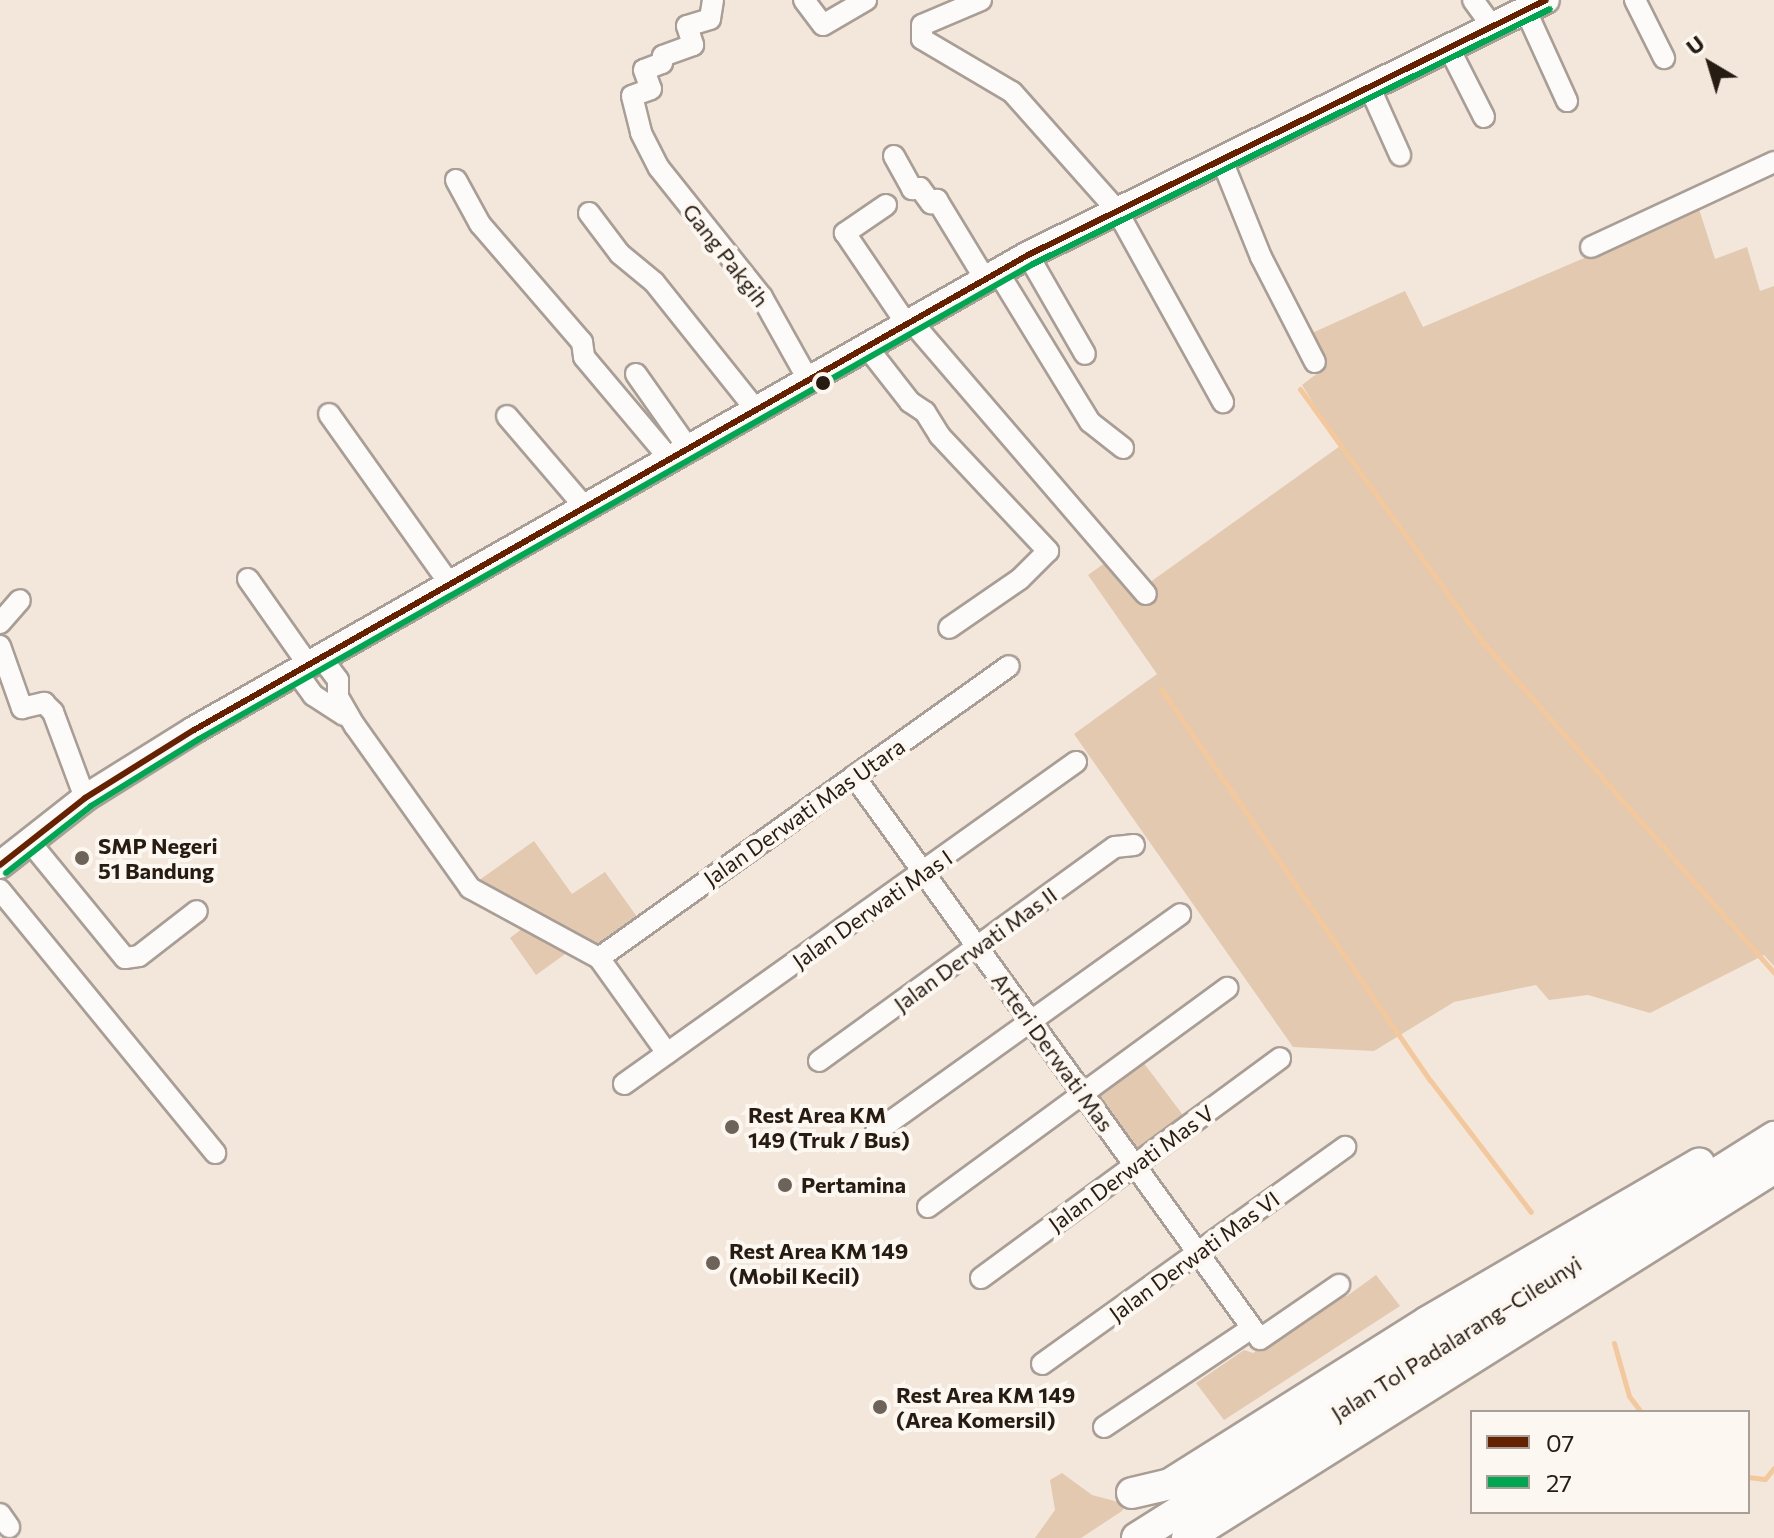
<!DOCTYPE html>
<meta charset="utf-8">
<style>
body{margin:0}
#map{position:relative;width:1774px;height:1538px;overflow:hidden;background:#f3e7db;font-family:Commissioner,sans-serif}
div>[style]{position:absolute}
.green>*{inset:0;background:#e2c9af;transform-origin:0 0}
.stream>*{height:5px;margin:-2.5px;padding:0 2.5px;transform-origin:2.5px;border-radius:2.5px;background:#f3c89d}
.roads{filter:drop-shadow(2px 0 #a99e95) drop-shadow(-2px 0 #a99e95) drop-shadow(0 2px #a99e95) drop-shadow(0 -2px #a99e95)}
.minor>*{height:20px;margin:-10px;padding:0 10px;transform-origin:10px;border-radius:10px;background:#fdfbfa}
.major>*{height:26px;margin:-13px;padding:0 13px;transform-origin:13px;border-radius:13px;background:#fdfbfa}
.highway>*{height:30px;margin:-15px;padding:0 15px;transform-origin:15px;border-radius:15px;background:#fdfbfa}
.bus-1>*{height:6px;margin:-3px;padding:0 3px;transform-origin:3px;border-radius:3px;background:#620}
.bus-2>*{height:6px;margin:-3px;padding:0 3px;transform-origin:3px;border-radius:3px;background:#00a651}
.dots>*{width:22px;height:22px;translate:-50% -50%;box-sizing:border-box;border:4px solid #fdf7f1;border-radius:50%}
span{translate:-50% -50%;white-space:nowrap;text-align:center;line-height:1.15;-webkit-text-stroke:8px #fdf7f1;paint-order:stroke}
.street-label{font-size:22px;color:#261c12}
.poi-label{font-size:22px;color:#261c12;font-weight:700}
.left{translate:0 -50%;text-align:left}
.legend{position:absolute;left:1470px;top:1410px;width:280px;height:104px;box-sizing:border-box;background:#fdf7f1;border:2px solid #a79f98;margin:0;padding:10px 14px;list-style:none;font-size:24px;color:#261c12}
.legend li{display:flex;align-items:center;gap:16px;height:40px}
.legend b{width:40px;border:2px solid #a79f98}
.north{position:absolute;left:1670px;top:24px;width:80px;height:80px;-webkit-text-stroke:6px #fdf7f1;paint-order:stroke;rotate:322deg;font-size:22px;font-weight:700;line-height:32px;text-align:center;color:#261c12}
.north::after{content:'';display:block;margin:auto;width:28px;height:36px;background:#261c12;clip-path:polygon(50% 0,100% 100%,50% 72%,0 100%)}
</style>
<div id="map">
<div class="green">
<i style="clip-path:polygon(1699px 209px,1715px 259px,1747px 247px,1760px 291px,1774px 286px,1774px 966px,1764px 955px,1650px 1013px,1588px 995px,1549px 1000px,1536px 985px,1454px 1002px,1374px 1051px,1293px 1047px,1074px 734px,1157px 674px,1088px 575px,1109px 560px,1135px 593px,1340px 446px,1302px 385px,1327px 366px,1310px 334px,1405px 291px,1423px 327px)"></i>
<i style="clip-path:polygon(534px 841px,572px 894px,605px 872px,640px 921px,600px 950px,582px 942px,536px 975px,510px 938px,523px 928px,526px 907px,478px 881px)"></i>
<i style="left:1143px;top:1062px;width:70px;height:59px;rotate:53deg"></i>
<i style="clip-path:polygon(1376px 1275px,1400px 1306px,1224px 1420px,1196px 1383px,1244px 1350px,1253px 1353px,1336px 1296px,1347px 1296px)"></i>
<i style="clip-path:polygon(1062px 1473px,1092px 1495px,1126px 1504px,1122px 1511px,1081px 1538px,1035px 1538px,1055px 1510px,1050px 1480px)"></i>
</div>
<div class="stream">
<i style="left:1300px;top:389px;width:308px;rotate:54.2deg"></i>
<i style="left:1480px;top:639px;width:445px;rotate:48.6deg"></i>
<i style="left:1161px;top:689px;width:475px;rotate:55.5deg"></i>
<i style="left:1430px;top:1080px;width:166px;rotate:52.6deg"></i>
<i style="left:1614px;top:1343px;width:55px;rotate:74.2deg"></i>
<i style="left:1629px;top:1396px;width:20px;rotate:53deg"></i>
<i style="left:1748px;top:1477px;width:17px;rotate:7deg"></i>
<i style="left:1765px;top:1479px;width:14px;rotate:-51deg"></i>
</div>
<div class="roads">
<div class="minor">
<i style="left:713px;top:0;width:19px;rotate:99deg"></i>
<i style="left:710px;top:19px;width:24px;rotate:163deg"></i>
<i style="left:687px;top:26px;width:20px;rotate:72deg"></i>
<i style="left:693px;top:45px;width:32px;rotate:160deg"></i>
<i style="left:663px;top:56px;width:7px;rotate:98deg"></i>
<i style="left:662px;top:63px;width:19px;rotate:159deg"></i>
<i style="left:644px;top:70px;width:20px;rotate:70deg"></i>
<i style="left:651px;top:89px;width:20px;rotate:160deg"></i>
<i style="left:632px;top:96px;width:38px;rotate:76deg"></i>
<i style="left:641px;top:133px;width:39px;rotate:63deg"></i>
<i style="left:659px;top:168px;width:165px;rotate:51.4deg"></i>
<i style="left:762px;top:297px;width:96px;rotate:60.8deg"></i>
<i style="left:804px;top:0;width:31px;rotate:53deg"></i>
<i style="left:823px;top:25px;width:50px;rotate:-30.2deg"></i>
<i style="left:981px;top:0;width:64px;rotate:157deg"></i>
<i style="left:922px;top:25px;width:14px;rotate:90deg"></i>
<i style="left:922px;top:39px;width:104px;rotate:30.5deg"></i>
<i style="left:1012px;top:92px;width:157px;rotate:48.4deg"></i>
<i style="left:1116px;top:209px;width:221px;rotate:61deg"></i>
<i style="left:1473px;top:0;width:34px;rotate:54deg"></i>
<i style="left:1635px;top:0;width:65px;rotate:63.4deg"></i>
<i style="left:1526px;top:11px;width:99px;rotate:65.5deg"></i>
<i style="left:1450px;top:50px;width:75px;rotate:63.1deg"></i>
<i style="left:1369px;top:86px;width:76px;rotate:65.8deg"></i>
<i style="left:894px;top:156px;width:38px;rotate:61deg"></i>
<i style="left:912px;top:189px;width:8px;rotate:-7deg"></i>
<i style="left:920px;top:188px;width:19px;rotate:54deg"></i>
<i style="left:931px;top:203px;width:7px;rotate:-27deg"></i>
<i style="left:937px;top:200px;width:92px;rotate:58.7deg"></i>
<i style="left:1221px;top:158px;width:107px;rotate:68deg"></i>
<i style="left:1261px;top:257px;width:118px;rotate:62.8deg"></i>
<i style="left:456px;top:180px;width:50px;rotate:61.4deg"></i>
<i style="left:480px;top:224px;width:156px;rotate:49.2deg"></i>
<i style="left:582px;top:342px;width:15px;rotate:82deg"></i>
<i style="left:584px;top:357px;width:133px;rotate:49.9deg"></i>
<i style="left:886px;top:205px;width:50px;rotate:145.7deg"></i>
<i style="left:845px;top:233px;width:109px;rotate:55.9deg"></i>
<i style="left:589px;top:213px;width:51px;rotate:52.9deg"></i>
<i style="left:620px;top:254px;width:44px;rotate:39.5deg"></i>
<i style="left:654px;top:282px;width:165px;rotate:51.4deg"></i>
<i style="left:1591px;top:247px;width:202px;rotate:-24.9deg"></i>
<i style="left:1028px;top:255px;width:114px;rotate:60.1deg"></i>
<i style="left:998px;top:272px;width:176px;rotate:58.5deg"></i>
<i style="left:1090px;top:422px;width:42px;rotate:38.2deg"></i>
<i style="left:911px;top:321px;width:360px;rotate:49.3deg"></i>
<i style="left:867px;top:347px;width:70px;rotate:52deg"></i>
<i style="left:910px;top:402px;width:18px;rotate:34deg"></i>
<i style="left:925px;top:412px;width:28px;rotate:58deg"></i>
<i style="left:940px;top:436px;width:158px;rotate:46.8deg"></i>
<i style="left:1048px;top:551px;width:40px;rotate:135deg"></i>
<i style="left:1020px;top:579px;width:86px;rotate:145.4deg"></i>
<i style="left:636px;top:374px;width:92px;rotate:54.8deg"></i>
<i style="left:329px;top:414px;width:209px;rotate:54.6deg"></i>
<i style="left:507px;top:416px;width:118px;rotate:49.5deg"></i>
<i style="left:248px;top:579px;width:103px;rotate:54.9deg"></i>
<i style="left:0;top:623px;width:30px;rotate:-49deg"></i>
<i style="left:0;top:646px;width:66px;rotate:70.5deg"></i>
<i style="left:22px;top:708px;width:23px;rotate:-13deg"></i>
<i style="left:44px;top:703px;width:13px;rotate:45deg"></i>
<i style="left:53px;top:712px;width:92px;rotate:69.6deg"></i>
<i style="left:320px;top:656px;width:30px;rotate:53deg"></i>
<i style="left:338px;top:680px;width:17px;rotate:90deg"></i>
<i style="left:338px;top:697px;width:34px;rotate:60deg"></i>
<i style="left:355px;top:726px;width:199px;rotate:54.6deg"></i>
<i style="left:470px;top:888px;width:147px;rotate:28.5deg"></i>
<i style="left:599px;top:958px;width:117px;rotate:54.4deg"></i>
<i style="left:295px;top:670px;width:31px;rotate:54deg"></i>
<i style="left:313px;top:695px;width:37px;rotate:33deg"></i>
<i style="left:854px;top:776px;width:694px;rotate:54.2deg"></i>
<i style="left:1260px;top:1339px;width:96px;rotate:-34.4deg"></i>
<i style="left:30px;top:842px;width:150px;rotate:50.7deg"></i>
<i style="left:125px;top:958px;width:14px;rotate:-8deg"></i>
<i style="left:139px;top:956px;width:73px;rotate:-37.8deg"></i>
<i style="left:0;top:890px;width:340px;rotate:50.7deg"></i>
<i style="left:599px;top:958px;width:503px;rotate:-35.46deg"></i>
<i style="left:819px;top:1061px;width:365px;rotate:-35.9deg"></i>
<i style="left:1115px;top:847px;width:19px;rotate:-6deg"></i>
<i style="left:624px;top:1084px;width:555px;rotate:-35.47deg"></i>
<i style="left:876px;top:1132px;width:374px;rotate:-35.6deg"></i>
<i style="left:928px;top:1207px;width:371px;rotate:-36.2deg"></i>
<i style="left:981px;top:1278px;width:371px;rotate:-36.3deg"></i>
<i style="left:1042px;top:1364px;width:373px;rotate:-35.6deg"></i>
<i style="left:1104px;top:1427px;width:178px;rotate:-33.8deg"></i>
<i style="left:0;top:1514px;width:16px;rotate:55deg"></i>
</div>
<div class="major">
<i style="left:0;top:865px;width:108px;rotate:-38.2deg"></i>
<i style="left:85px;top:798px;width:128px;rotate:-32deg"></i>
<i style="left:194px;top:730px;width:960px;rotate:-29.66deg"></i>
<i style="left:1028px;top:255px;width:577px;rotate:-26.21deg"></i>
</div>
<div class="highway">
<i style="left:1132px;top:1493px;width:39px;rotate:-13deg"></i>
<i style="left:1170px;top:1484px;width:304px;rotate:-32.2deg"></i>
<i style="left:1427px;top:1322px;width:315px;rotate:-30.2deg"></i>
<i style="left:1137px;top:1538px;width:753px;rotate:-32.19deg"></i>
<i style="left:1187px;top:1538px;width:694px;rotate:-32.22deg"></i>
</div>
</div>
<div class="bus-1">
<i style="left:0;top:865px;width:108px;rotate:-38.2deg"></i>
<i style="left:85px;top:798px;width:128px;rotate:-32deg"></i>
<i style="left:194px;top:730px;width:960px;rotate:-29.66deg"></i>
<i style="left:1028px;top:255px;width:577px;rotate:-26.21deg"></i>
</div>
<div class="bus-2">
<i style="left:6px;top:873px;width:108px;rotate:-38.2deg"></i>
<i style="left:91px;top:806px;width:127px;rotate:-31.8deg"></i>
<i style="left:199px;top:739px;width:960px;rotate:-29.66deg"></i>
<i style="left:1033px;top:264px;width:576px;rotate:-26.25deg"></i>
</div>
<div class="dots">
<i style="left:823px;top:383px;background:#261c12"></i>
<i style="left:82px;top:858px;background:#6e6358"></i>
<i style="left:732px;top:1127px;background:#6e6358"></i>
<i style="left:785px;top:1185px;background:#6e6358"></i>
<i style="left:713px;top:1263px;background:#6e6358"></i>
<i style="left:880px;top:1407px;background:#6e6358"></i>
</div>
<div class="street-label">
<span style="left:726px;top:255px;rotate:52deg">Gang Pakgih</span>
<span style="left:804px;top:812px;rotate:-35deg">Jalan Derwati Mas Utara</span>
<span style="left:872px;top:909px;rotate:-35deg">Jalan Derwati Mas I</span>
<span style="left:975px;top:949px;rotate:-36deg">Jalan Derwati Mas II</span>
<span style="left:1053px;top:1052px;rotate:54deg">Arteri Derwati Mas</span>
<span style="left:1131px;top:1168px;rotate:-36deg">Jalan Derwati Mas V</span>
<span style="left:1194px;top:1256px;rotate:-36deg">Jalan Derwati Mas VI</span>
<span style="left:1456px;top:1338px;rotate:-32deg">Jalan Tol Padalarang–Cileunyi</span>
</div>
<div class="poi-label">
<span class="left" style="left:98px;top:858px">SMP Negeri<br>51 Bandung</span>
<span class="left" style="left:748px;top:1127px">Rest Area KM<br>149 (Truk / Bus)</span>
<span class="left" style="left:801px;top:1185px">Pertamina</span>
<span class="left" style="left:729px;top:1263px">Rest Area KM 149<br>(Mobil Kecil)</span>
<span class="left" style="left:896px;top:1407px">Rest Area KM 149<br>(Area Komersil)</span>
</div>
<ul class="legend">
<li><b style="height:10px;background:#620"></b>07</li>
<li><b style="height:10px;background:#00a651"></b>27</li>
</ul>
<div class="north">U</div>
</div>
